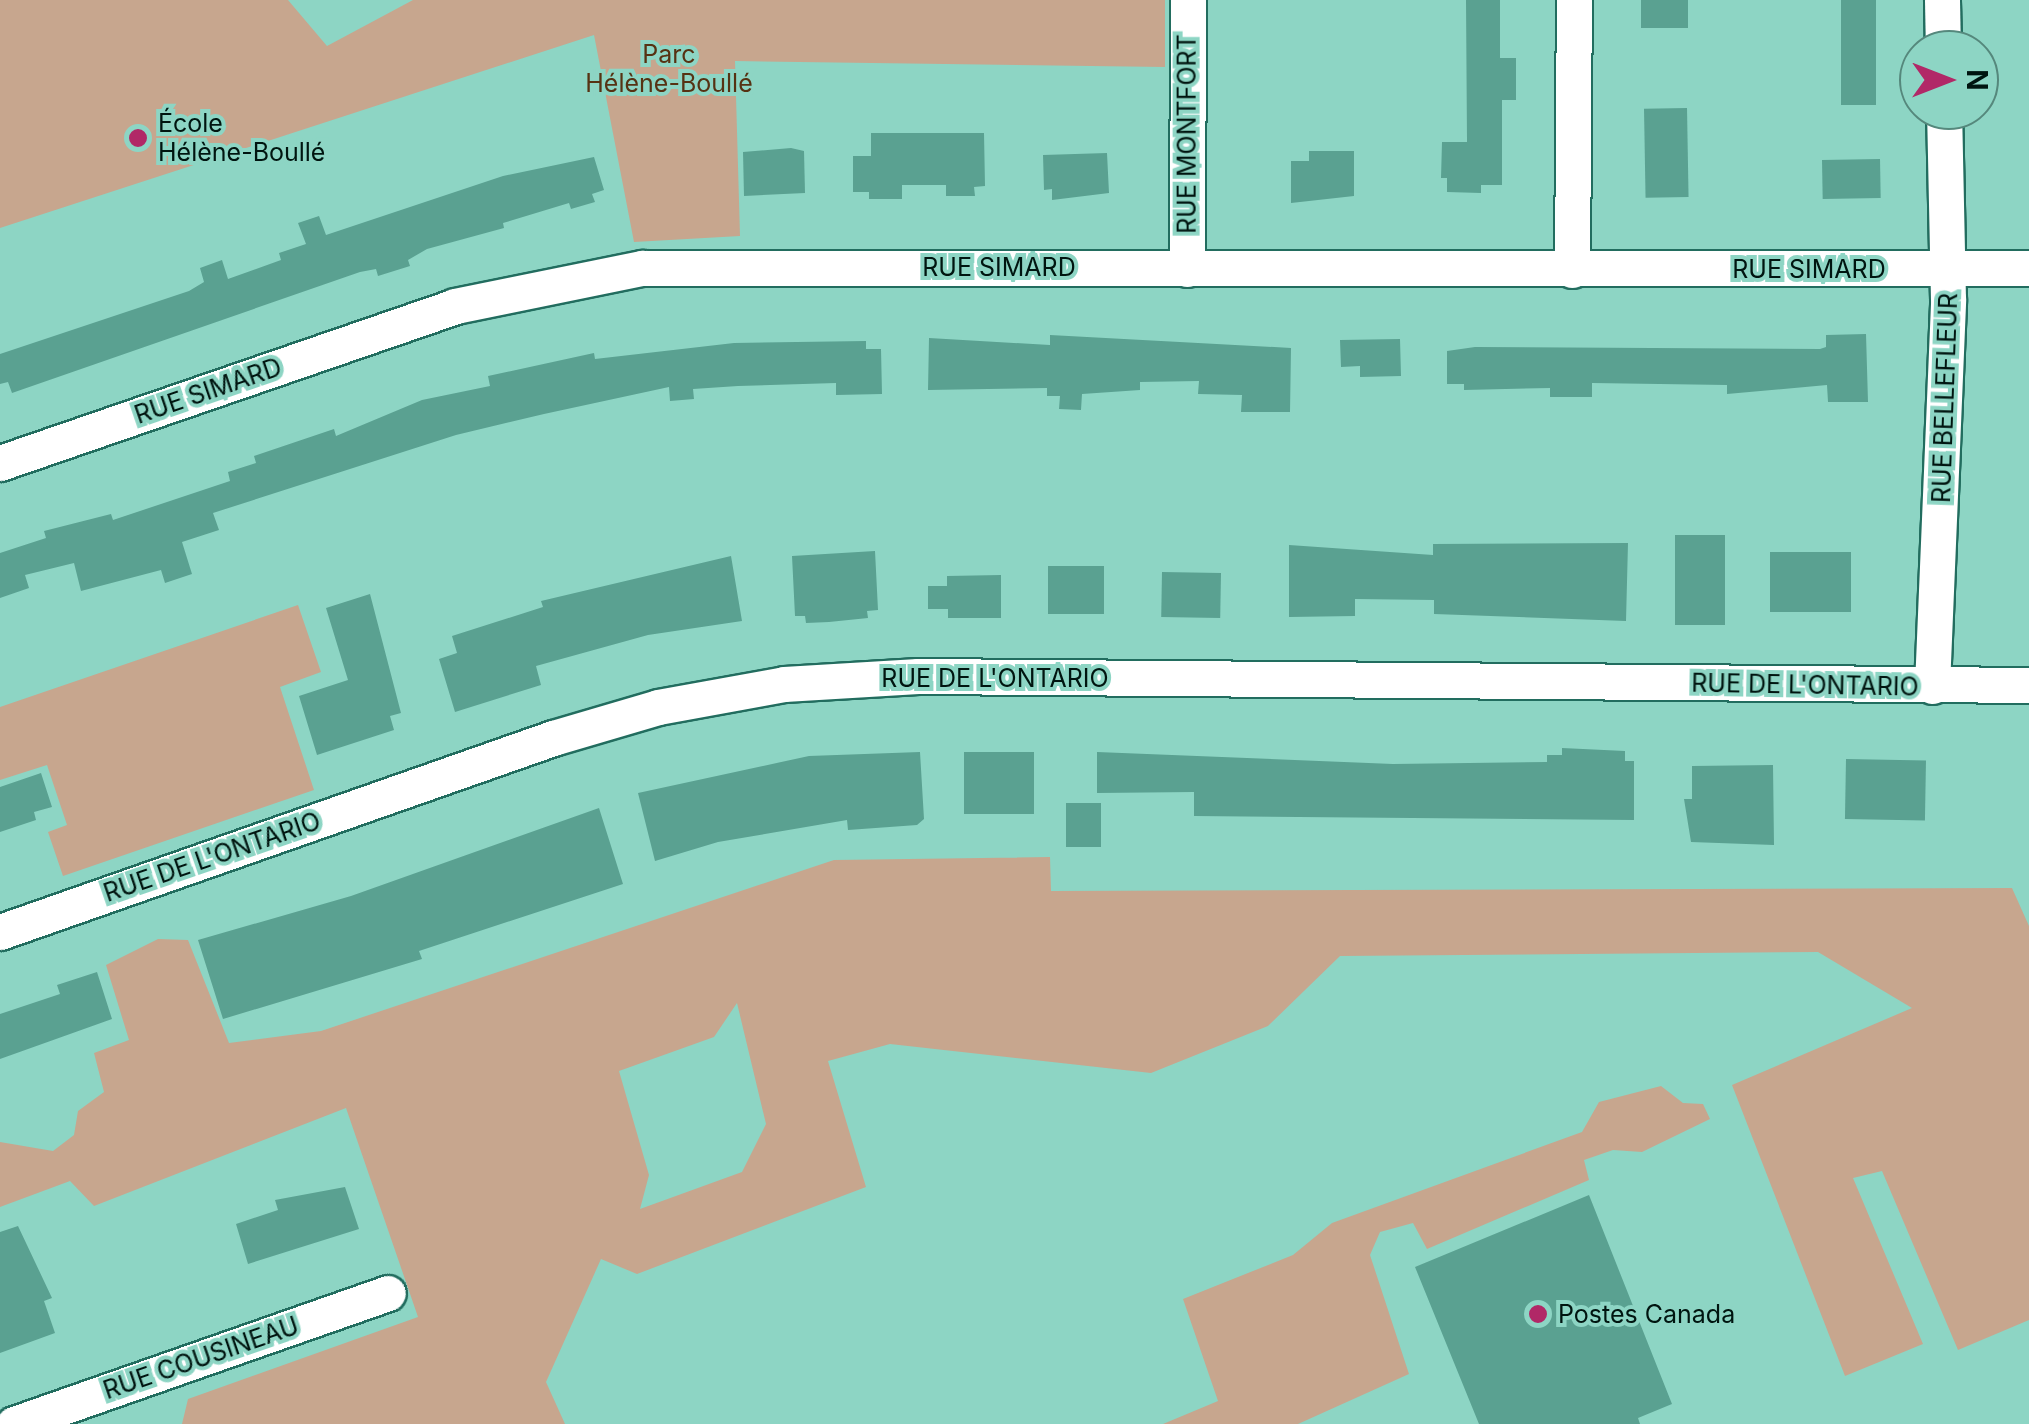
<!DOCTYPE html>
<meta charset="utf-8">
<style>
body{margin:0}
#map{position:relative;width:2029px;height:1424px;overflow:hidden;background:#8dd5c4;font-family:Inter,sans-serif}
div>[style]{position:absolute}
.green>*{inset:0;background:#c7a68e}
.building>*{inset:0;background:#5aa191;transform-origin:0 0}
.roads{filter:drop-shadow(2px 0 #226d5f) drop-shadow(-2px 0 #226d5f) drop-shadow(0 2px #226d5f) drop-shadow(0 -2px #226d5f)}
.street>*{height:35px;margin:-17.5px;padding:0 17.5px;transform-origin:17.5px;border-radius:17.5px;background:#fff}
.dots>*{width:28px;height:28px;translate:-50% -50%;box-sizing:border-box;border:5px solid #8dd5c4;border-radius:50%}
span{translate:-50% -50%;white-space:nowrap;text-align:center;line-height:1.15;-webkit-text-stroke:8px #8dd5c4;paint-order:stroke}
.park-label{font-size:25px;color:#563213}
.poi-label{font-size:25px;color:#001510}
.left{translate:0 -50%;text-align:left}
.street-label{font-size:25px;color:#001510}
.north{position:absolute;left:1899px;top:30px;width:100px;height:100px;box-sizing:border-box;background:#8dd5c4;border:2px solid #55887c;border-radius:50%;rotate:90deg;font-size:28px;font-weight:700;line-height:40px;text-align:center;color:#001510}
.north::after{content:'';display:block;margin:auto;width:35px;height:45px;background:#b12867;clip-path:polygon(50% 0,100% 100%,50% 72%,0 100%)}
</style>
<div id="map">
<div class="green">
<i style="clip-path:polygon(0 0,288px 0,327px 46px,413px 0,1165px 0,1165px 67px,735px 61px,740px 236px,634px 242px,594px 35px,0 228px)"></i>
<i style="clip-path:polygon(298px 605px,321px 672px,280px 687px,314px 790px,63px 876px,48px 832px,67px 825px,47px 765px,0 780px,0 707px)"></i>
<i style="clip-path:polygon(evenodd,1050px 857px,1051px 891px,2012px 888px,2029px 926px,2029px 1320px,1958px 1350px,1882px 1171px,1853px 1178px,1923px 1344px,1845px 1376px,1732px 1085px,1912px 1008px,1818px 952px,1340px 956px,1268px 1026px,1151px 1073px,890px 1044px,828px 1061px,866px 1187px,637px 1274px,601px 1259px,546px 1382px,565px 1424px,182px 1424px,188px 1399px,418px 1317px,346px 1108px,94px 1206px,70px 1181px,0 1207px,0 1142px,53px 1151px,74px 1135px,78px 1111px,104px 1092px,94px 1053px,129px 1040px,106px 965px,158px 939px,188px 940px,229px 1043px,321px 1031px,834px 860px,1050px 857px,737px 1003px,766px 1124px,742px 1172px,640px 1209px,649px 1175px,619px 1071px,714px 1037px,737px 1003px)"></i>
<i style="clip-path:polygon(1661px 1086px,1683px 1103px,1703px 1104px,1710px 1119px,1642px 1152px,1613px 1150px,1584px 1160px,1589px 1180px,1427px 1249px,1413px 1223px,1380px 1232px,1370px 1255px,1409px 1374px,1298px 1424px,1163px 1424px,1218px 1401px,1183px 1299px,1293px 1255px,1332px 1223px,1582px 1132px,1599px 1102px)"></i>
</div>
<div class="building">
<i style="clip-path:polygon(1466px 0,1500px 0,1500px 58px,1516px 58px,1516px 100px,1502px 100px,1502px 185px,1481px 185px,1481px 193px,1447px 192px,1447px 178px,1441px 178px,1442px 142px,1467px 142px)"></i>
<i style="left:1641px;top:0;width:47px;height:28px"></i>
<i style="left:1841px;top:0;width:35px;height:105px"></i>
<i style="left:1687px;top:108px;width:89px;height:43px;rotate:89deg"></i>
<i style="clip-path:polygon(871px 133px,984px 133px,985px 186px,974px 187px,975px 196px,946px 196px,946px 185px,902px 185px,902px 199px,869px 199px,869px 192px,853px 192px,853px 156px,871px 156px)"></i>
<i style="clip-path:polygon(791px 148px,804px 151px,805px 193px,744px 196px,743px 152px)"></i>
<i style="clip-path:polygon(1309px 151px,1354px 151px,1354px 196px,1291px 203px,1291px 161px,1309px 161px)"></i>
<i style="clip-path:polygon(1107px 153px,1109px 193px,1052px 200px,1052px 189px,1044px 190px,1043px 155px)"></i>
<i style="clip-path:polygon(594px 157px,604px 190px,592px 194px,595px 202px,571px 209px,569px 203px,503px 223px,504px 228px,427px 249px,408px 260px,410px 266px,378px 276px,376px 269px,360px 272px,12px 393px,8px 382px,0 384px,0 354px,189px 291px,204px 282px,200px 268px,222px 260px,228px 279px,281px 260px,279px 253px,306px 244px,298px 223px,319px 216px,326px 235px,503px 176px)"></i>
<i style="left:1880px;top:159px;width:39px;height:58px;rotate:89deg"></i>
<i style="clip-path:polygon(1866px 334px,1868px 402px,1828px 402px,1827px 385px,1727px 394px,1727px 385px,1592px 383px,1592px 397px,1550px 397px,1550px 388px,1464px 390px,1464px 384px,1447px 384px,1447px 351px,1475px 347px,1820px 349px,1826px 347px,1826px 335px)"></i>
<i style="clip-path:polygon(1050px 335px,1291px 348px,1290px 412px,1241px 412px,1242px 395px,1198px 394px,1199px 381px,1140px 382px,1140px 390px,1082px 394px,1081px 410px,1059px 409px,1060px 396px,1047px 396px,1047px 388px,928px 390px,929px 338px,1050px 345px)"></i>
<i style="clip-path:polygon(1400px 339px,1401px 376px,1360px 377px,1360px 366px,1341px 367px,1340px 340px)"></i>
<i style="clip-path:polygon(866px 341px,866px 349px,881px 349px,882px 394px,836px 395px,836px 383px,738px 386px,693px 389px,694px 399px,670px 401px,669px 387px,544px 414px,456px 435px,213px 513px,219px 530px,182px 542px,192px 574px,165px 583px,161px 570px,81px 591px,74px 563px,25px 575px,29px 588px,0 598px,0 553px,46px 538px,44px 531px,111px 514px,113px 520px,230px 481px,228px 472px,256px 463px,254px 456px,334px 429px,336px 436px,422px 400px,490px 386px,488px 376px,594px 353px,595px 359px,734px 343px)"></i>
<i style="left:1675px;top:535px;width:50px;height:90px"></i>
<i style="clip-path:polygon(1628px 543px,1626px 621px,1434px 614px,1434px 600px,1355px 599px,1355px 616px,1289px 617px,1289px 545px,1433px 555px,1433px 544px)"></i>
<i style="clip-path:polygon(875px 551px,878px 610px,867px 611px,868px 618px,829px 622px,806px 623px,805px 616px,795px 616px,792px 556px)"></i>
<i style="left:1770px;top:552px;width:81px;height:60px"></i>
<i style="clip-path:polygon(731px 556px,742px 621px,648px 635px,536px 666px,541px 685px,455px 712px,439px 659px,457px 653px,452px 636px,543px 607px,541px 601px)"></i>
<i style="left:1104px;top:566px;width:48px;height:56px;rotate:90deg"></i>
<i style="left:1162px;top:572px;width:59px;height:45px;rotate:1deg"></i>
<i style="clip-path:polygon(1001px 575px,1001px 618px,948px 618px,948px 609px,928px 609px,928px 586px,947px 586px,947px 576px)"></i>
<i style="clip-path:polygon(370px 594px,401px 713px,390px 716px,394px 730px,317px 755px,299px 696px,348px 680px,326px 608px)"></i>
<i style="clip-path:polygon(1562px 748px,1625px 751px,1625px 761px,1634px 761px,1634px 820px,1194px 816px,1194px 792px,1097px 793px,1097px 752px,1393px 764px,1547px 762px,1547px 755px,1562px 755px)"></i>
<i style="clip-path:polygon(920px 752px,924px 819px,917px 825px,848px 830px,847px 820px,718px 842px,655px 861px,638px 793px,809px 756px)"></i>
<i style="left:964px;top:752px;width:70px;height:62px"></i>
<i style="left:1846px;top:759px;width:80px;height:60px;rotate:1deg"></i>
<i style="clip-path:polygon(1773px 765px,1774px 845px,1691px 842px,1684px 799px,1692px 799px,1692px 766px)"></i>
<i style="clip-path:polygon(41px 773px,52px 807px,34px 812px,36px 820px,0 832px,0 787px)"></i>
<i style="left:1066px;top:803px;width:35px;height:44px"></i>
<i style="clip-path:polygon(599px 808px,623px 884px,419px 951px,422px 959px,223px 1019px,198px 940px,351px 896px)"></i>
<i style="clip-path:polygon(97px 972px,112px 1019px,0 1059px,0 1014px,60px 994px,57px 985px)"></i>
<i style="clip-path:polygon(345px 1187px,359px 1229px,248px 1264px,236px 1224px,278px 1210px,275px 1200px)"></i>
<i style="clip-path:polygon(1589px 1195px,1672px 1404px,1638px 1418px,1640px 1424px,1479px 1424px,1415px 1267px)"></i>
<i style="clip-path:polygon(18px 1226px,52px 1298px,44px 1301px,55px 1333px,0 1353px,0 1232px)"></i>
</div>
<div class="roads">
<div class="street">
<i style="left:1942px;top:0;width:50px;rotate:88.9deg"></i>
<i style="left:1187px;top:269px;width:269px;rotate:-89.8deg"></i>
<i style="left:1572px;top:270px;width:270px;rotate:-89.6deg"></i>
<i style="left:0;top:463px;width:481px;rotate:-19deg"></i>
<i style="left:455px;top:306px;width:191px;rotate:-11.5deg"></i>
<i style="left:642px;top:268px;width:1387px"></i>
<i style="left:1932px;top:686px;width:387px;rotate:-87.6deg"></i>
<i style="left:1948px;top:299px;width:189px;rotate:-91.2deg"></i>
<i style="left:0;top:932px;width:586px;rotate:-19.33deg"></i>
<i style="left:553px;top:738px;width:109px;rotate:-16.4deg"></i>
<i style="left:658px;top:707px;width:128px;rotate:-10.3deg"></i>
<i style="left:784px;top:684px;width:134px;rotate:-3.4deg"></i>
<i style="left:918px;top:676px;width:1111px;rotate:0.46deg"></i>
<i style="left:14px;top:1424px;width:396px;rotate:-19.3deg"></i>
</div>
</div>
<div class="dots">
<i style="left:138px;top:138px;background:#b12867"></i>
<i style="left:1538px;top:1314px;background:#b12867"></i>
</div>
<div class="park-label">
<span style="left:669px;top:69px">Parc<br>Hélène-Boullé</span>
</div>
<div class="poi-label">
<span class="left" style="left:158px;top:138px">École<br>Hélène-Boullé</span>
<span class="left" style="left:1558px;top:1314px">Postes Canada</span>
</div>
<div class="street-label">
<span style="left:1187px;top:134px;rotate:-90deg">RUE MONTFORT</span>
<span style="left:999px;top:267px">RUE SIMARD</span>
<span style="left:1809px;top:269px">RUE SIMARD</span>
<span style="left:208px;top:391px;rotate:-19deg">RUE SIMARD</span>
<span style="left:1945px;top:398px;rotate:-88deg">RUE BELLEFLEUR</span>
<span style="left:995px;top:678px">RUE DE L'ONTARIO</span>
<span style="left:1805px;top:685px;rotate:1deg">RUE DE L'ONTARIO</span>
<span style="left:212px;top:857px;rotate:-19deg">RUE DE L'ONTARIO</span>
<span style="left:201px;top:1358px;rotate:-19deg">RUE COUSINEAU</span>
</div>
<div class="north">N</div>
</div>
